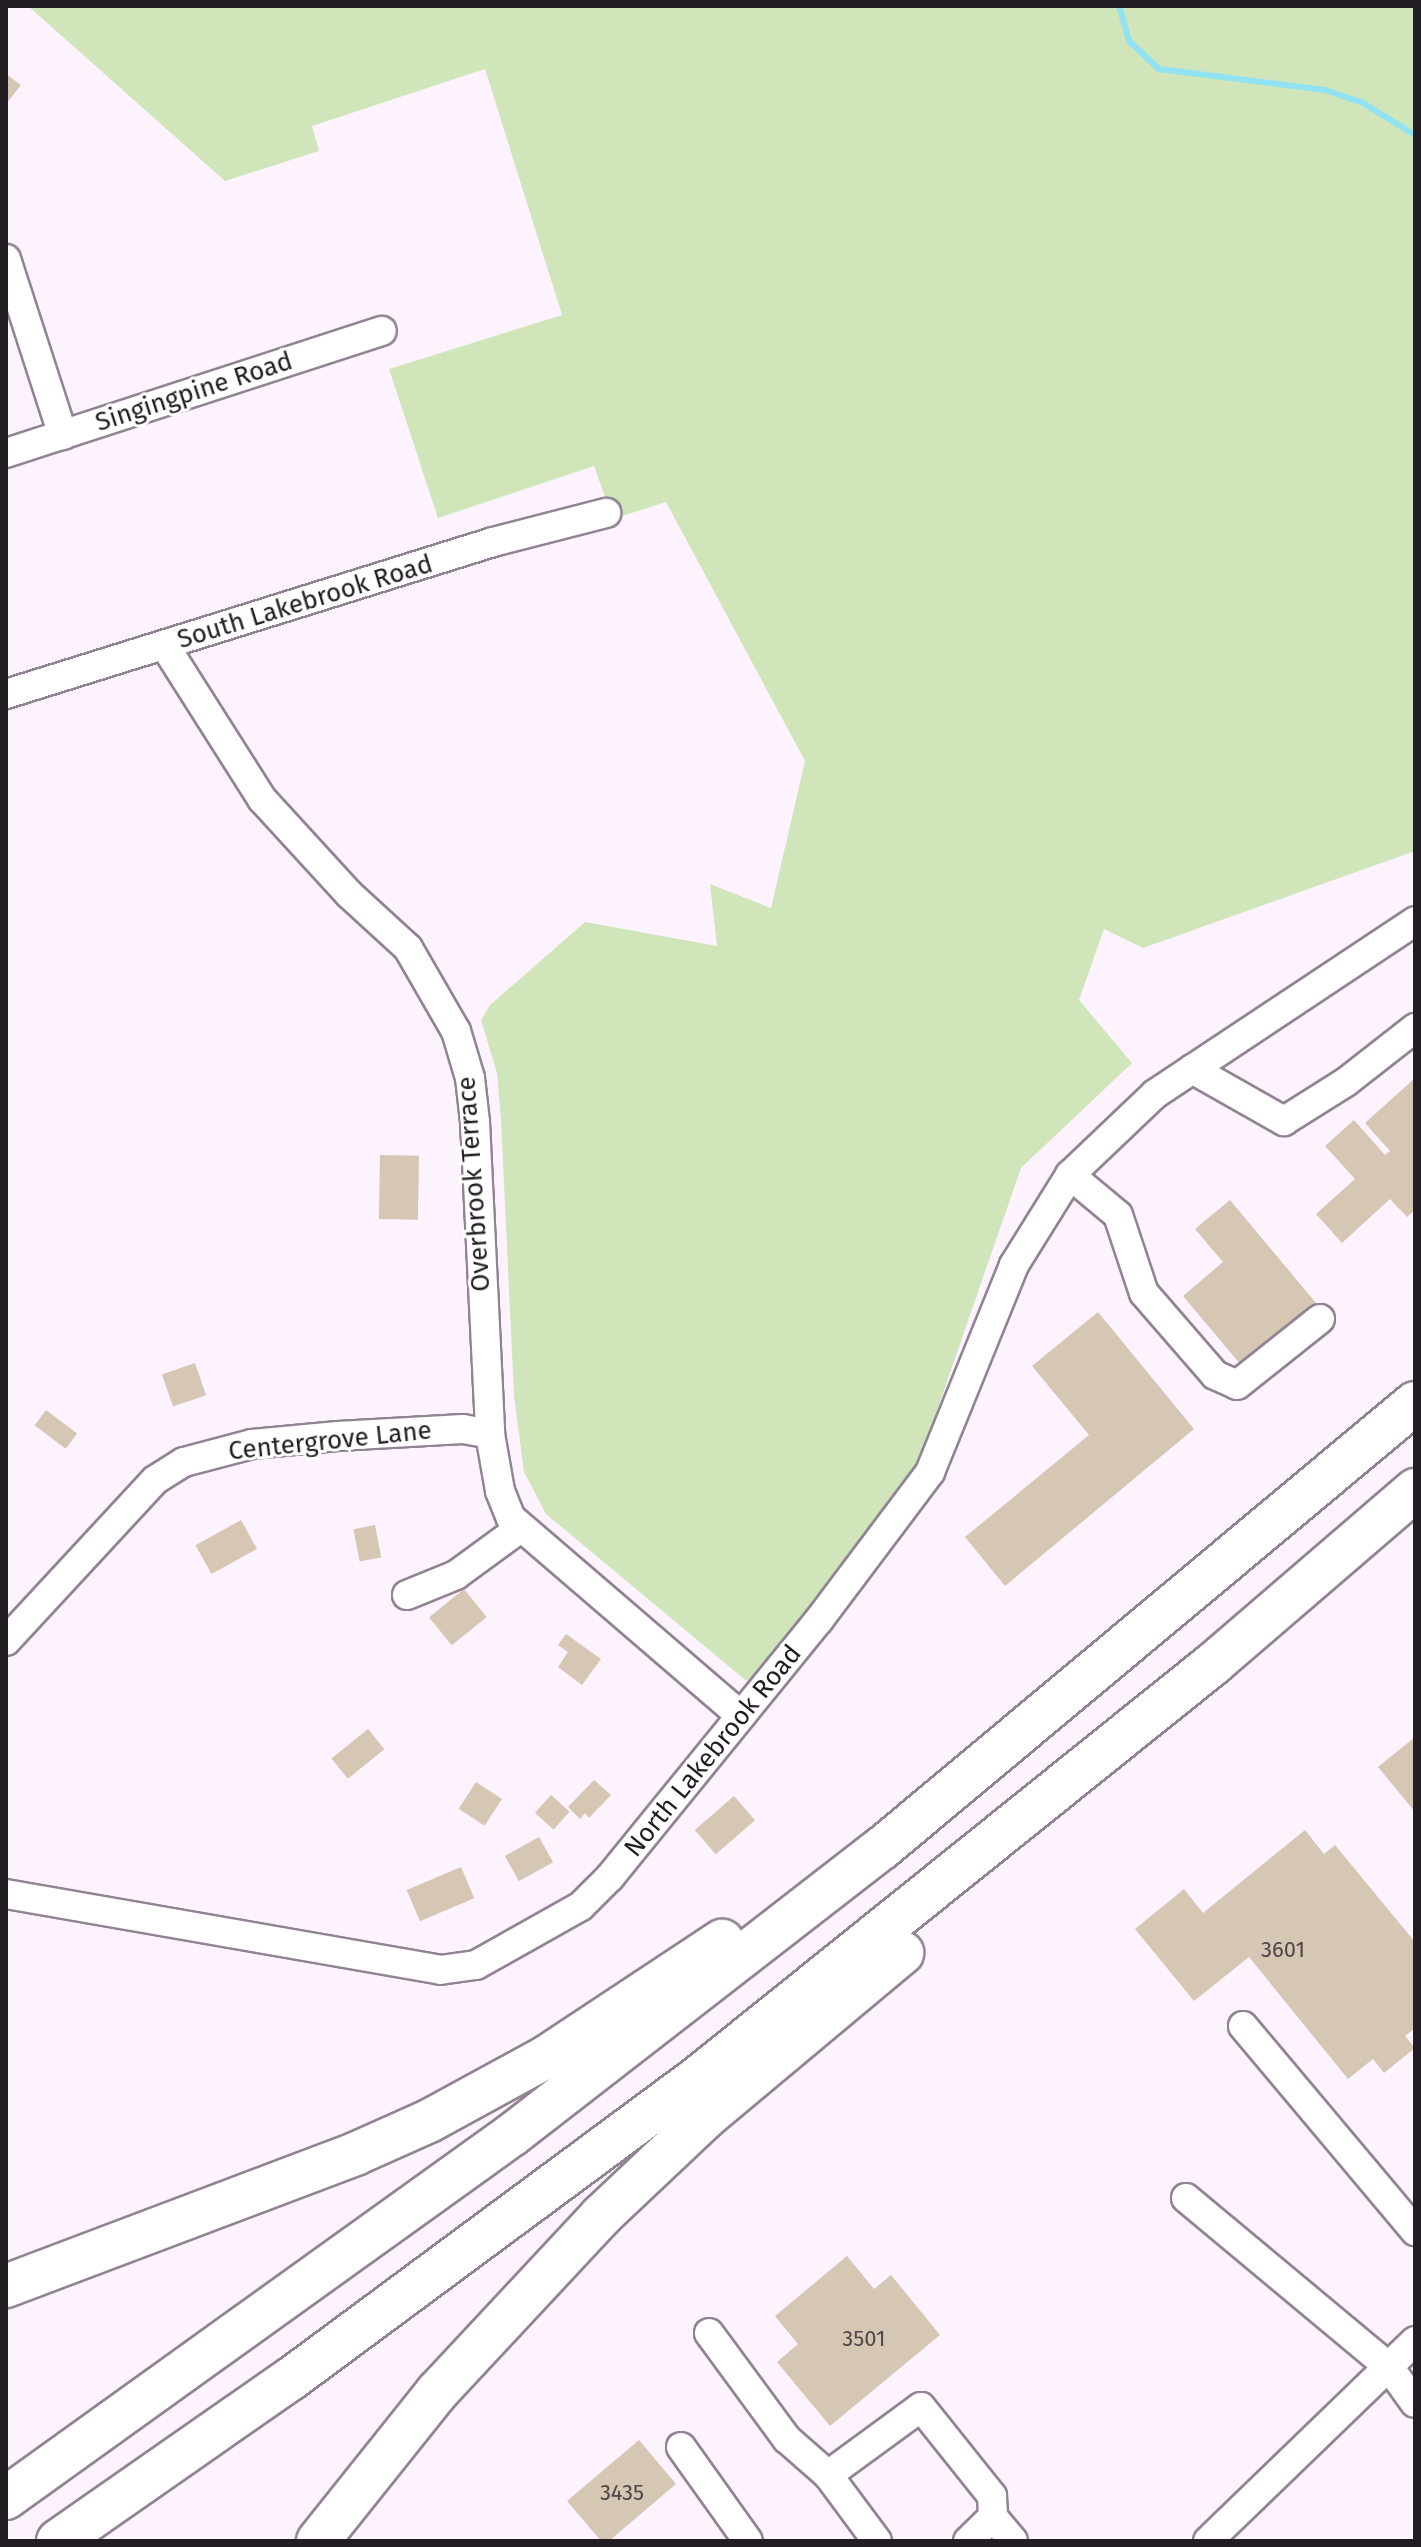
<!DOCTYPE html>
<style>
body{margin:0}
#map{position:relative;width:1421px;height:2547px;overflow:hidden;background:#fdf3fe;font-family:"Fira Sans",sans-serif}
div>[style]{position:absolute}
.green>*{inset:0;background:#d0e5b9}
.stream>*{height:6px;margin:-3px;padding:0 3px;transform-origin:3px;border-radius:3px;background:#91e3f2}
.building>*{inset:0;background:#d6c6b4;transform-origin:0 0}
.roads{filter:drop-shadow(2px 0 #928394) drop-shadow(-2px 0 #928394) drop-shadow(0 2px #928394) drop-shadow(0 -2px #928394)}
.minor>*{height:28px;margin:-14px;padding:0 14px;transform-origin:14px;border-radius:14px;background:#fff}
.highway>*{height:42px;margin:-21px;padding:0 21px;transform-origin:21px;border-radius:21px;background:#fff}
span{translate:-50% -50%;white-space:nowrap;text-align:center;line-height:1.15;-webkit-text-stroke:6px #fff;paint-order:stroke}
.number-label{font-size:22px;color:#4f4647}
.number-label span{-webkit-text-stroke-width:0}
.street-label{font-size:26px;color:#221c23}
.frame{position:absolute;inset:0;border:8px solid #221c23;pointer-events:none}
</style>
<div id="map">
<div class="green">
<i style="clip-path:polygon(28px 6px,1415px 6px,1415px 851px,1143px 948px,1104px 929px,1079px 1000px,1132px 1063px,1021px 1168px,908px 1494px,758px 1685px,744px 1679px,546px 1514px,524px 1472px,514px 1396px,501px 1120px,497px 1073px,481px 1020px,490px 1005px,585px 922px,717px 946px,710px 884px,771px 908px,805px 761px,666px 502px,613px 519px,594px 466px,438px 518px,389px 369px,562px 315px,485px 69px,312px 126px,319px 151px,225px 181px)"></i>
</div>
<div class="stream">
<i style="left:1119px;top:6px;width:36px;rotate:74deg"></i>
<i style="left:1129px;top:41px;width:41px;rotate:43deg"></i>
<i style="left:1159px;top:69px;width:167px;rotate:7.2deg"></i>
<i style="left:1325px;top:90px;width:40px;rotate:18.9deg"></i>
<i style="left:1363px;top:103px;width:61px;rotate:31.6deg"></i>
</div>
<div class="building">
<i style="clip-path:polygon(6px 74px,21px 85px,6px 104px)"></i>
<i style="clip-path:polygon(1415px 1078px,1415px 1210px,1407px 1217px,1390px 1199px,1342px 1243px,1316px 1214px,1355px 1179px,1325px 1146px,1354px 1120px,1385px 1155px,1390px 1151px,1365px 1123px)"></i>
<i style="left:380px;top:1155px;width:39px;height:64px;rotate:1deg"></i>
<i style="clip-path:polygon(1230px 1200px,1321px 1309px,1246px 1371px,1183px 1296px,1223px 1262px,1195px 1229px)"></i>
<i style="clip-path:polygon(1098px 1312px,1194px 1429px,1005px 1586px,965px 1537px,1089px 1435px,1032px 1366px)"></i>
<i style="left:195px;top:1363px;width:34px;height:35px;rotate:71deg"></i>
<i style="left:46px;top:1410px;width:39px;height:19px;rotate:37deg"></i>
<i style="left:241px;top:1520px;width:33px;height:52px;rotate:61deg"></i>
<i style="left:375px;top:1525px;width:33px;height:22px;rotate:79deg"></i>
<i style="left:464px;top:1589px;width:36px;height:45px;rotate:51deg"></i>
<i style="clip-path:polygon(566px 1634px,601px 1659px,582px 1685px,558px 1667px,568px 1652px,558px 1645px)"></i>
<i style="left:368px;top:1729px;width:26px;height:47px;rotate:51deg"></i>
<i style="clip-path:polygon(1415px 1737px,1415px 1812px,1378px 1767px)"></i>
<i style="clip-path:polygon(594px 1780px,611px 1795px,589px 1818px,585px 1813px,580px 1819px,568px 1807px)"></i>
<i style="left:476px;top:1782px;width:31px;height:32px;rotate:33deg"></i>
<i style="left:551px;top:1795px;width:25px;height:24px;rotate:42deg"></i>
<i style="left:734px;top:1796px;width:32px;height:52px;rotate:49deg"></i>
<i style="clip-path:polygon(1305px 1830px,1324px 1854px,1335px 1845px,1415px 1942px,1415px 2028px,1405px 2036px,1415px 2048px,1384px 2073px,1373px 2059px,1348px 2079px,1249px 1957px,1194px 2001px,1135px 1929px,1184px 1889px,1203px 1913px)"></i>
<i style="left:539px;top:1837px;width:29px;height:39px;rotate:61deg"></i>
<i style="left:461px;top:1867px;width:34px;height:59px;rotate:67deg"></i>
<i style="clip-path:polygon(847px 2256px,874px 2289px,891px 2275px,940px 2335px,830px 2426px,777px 2362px,798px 2344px,775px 2316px)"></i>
<i style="clip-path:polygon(639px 2440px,676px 2484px,609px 2541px,601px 2541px,567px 2501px)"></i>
</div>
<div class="roads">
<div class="minor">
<i style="left:6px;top:259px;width:185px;rotate:72.1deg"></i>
<i style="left:6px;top:453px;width:395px;rotate:-18deg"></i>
<i style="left:165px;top:646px;width:181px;rotate:57.6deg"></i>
<i style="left:262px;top:799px;width:129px;rotate:47.5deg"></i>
<i style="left:349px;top:894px;width:80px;rotate:42.5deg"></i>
<i style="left:408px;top:948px;width:96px;rotate:60deg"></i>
<i style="left:456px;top:1031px;width:49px;rotate:73.4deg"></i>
<i style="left:470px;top:1078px;width:44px;rotate:83.5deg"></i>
<i style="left:475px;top:1122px;width:312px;rotate:87.2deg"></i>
<i style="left:490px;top:1434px;width:58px;rotate:80deg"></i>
<i style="left:500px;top:1491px;width:29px;rotate:68deg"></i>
<i style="left:511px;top:1518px;width:303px;rotate:40.7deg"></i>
<i style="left:6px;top:694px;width:510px;rotate:-17.33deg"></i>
<i style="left:493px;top:542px;width:117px;rotate:-14.4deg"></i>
<i style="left:1192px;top:1069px;width:106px;rotate:29.5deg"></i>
<i style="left:1284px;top:1121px;width:73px;rotate:-32.2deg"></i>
<i style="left:1346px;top:1082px;width:88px;rotate:-38deg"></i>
<i style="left:1070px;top:1175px;width:62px;rotate:39.8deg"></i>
<i style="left:1118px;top:1215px;width:82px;rotate:71.6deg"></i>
<i style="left:1144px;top:1293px;width:108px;rotate:49.1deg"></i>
<i style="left:1215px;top:1375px;width:24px;rotate:24deg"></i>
<i style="left:1237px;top:1385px;width:106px;rotate:-38.5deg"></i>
<i style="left:407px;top:1595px;width:53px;rotate:-22.2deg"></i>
<i style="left:456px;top:1575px;width:78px;rotate:-36.1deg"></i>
<i style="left:6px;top:1641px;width:219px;rotate:-47.2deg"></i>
<i style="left:155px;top:1480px;width:34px;rotate:-32deg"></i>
<i style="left:184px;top:1462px;width:70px;rotate:-14.8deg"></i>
<i style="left:252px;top:1444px;width:86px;rotate:-5.3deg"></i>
<i style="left:338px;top:1436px;width:125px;rotate:-3.2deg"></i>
<i style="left:463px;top:1429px;width:27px;rotate:10deg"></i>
<i style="left:6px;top:1894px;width:441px;rotate:9.9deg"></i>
<i style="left:440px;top:1970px;width:36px;rotate:-8deg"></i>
<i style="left:476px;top:1965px;width:120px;rotate:-29.3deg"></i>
<i style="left:581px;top:1906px;width:41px;rotate:-45deg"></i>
<i style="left:610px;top:1877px;width:331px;rotate:-50.9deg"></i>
<i style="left:819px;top:1620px;width:185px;rotate:-53.1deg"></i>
<i style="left:930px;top:1472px;width:223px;rotate:-67.9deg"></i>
<i style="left:1014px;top:1265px;width:106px;rotate:-58.1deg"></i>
<i style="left:1070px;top:1175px;width:117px;rotate:-43.6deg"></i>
<i style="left:1155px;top:1094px;width:312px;rotate:-33.6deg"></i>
<i style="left:1243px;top:2026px;width:268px;rotate:50deg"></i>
<i style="left:1186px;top:2198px;width:264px;rotate:39.8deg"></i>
<i style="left:1389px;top:2367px;width:44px;rotate:54.2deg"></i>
<i style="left:709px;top:2333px;width:132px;rotate:53.7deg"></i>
<i style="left:787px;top:2439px;width:55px;rotate:41.3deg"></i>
<i style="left:828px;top:2475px;width:115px;rotate:-36.2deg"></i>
<i style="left:921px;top:2407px;width:114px;rotate:51.4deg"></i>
<i style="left:992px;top:2496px;width:21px;rotate:87deg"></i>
<i style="left:993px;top:2517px;width:31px;rotate:50deg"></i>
<i style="left:681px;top:2447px;width:115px;rotate:54.5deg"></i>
<i style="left:828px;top:2475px;width:82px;rotate:53.4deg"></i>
<i style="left:968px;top:2541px;width:35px;rotate:-44deg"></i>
<i style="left:1208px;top:2541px;width:288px;rotate:-44deg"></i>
</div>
<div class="highway">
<i style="left:6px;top:2286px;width:373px;rotate:-20.7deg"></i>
<i style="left:355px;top:2154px;width:81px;rotate:-24deg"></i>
<i style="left:429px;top:2121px;width:136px;rotate:-28.6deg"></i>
<i style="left:548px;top:2056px;width:209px;rotate:-33.5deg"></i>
<i style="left:6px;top:2498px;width:624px;rotate:-35.68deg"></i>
<i style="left:513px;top:2134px;width:467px;rotate:-37.8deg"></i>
<i style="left:882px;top:1848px;width:694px;rotate:-39.86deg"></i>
<i style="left:58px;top:2541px;width:285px;rotate:-34.9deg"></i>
<i style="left:292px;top:2378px;width:495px;rotate:-36.5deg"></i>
<i style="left:690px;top:2084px;width:671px;rotate:-38.77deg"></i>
<i style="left:1213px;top:1664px;width:267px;rotate:-40.7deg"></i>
<i style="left:318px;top:2541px;width:191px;rotate:-51.4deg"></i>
<i style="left:437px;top:2392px;width:241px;rotate:-47deg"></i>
<i style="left:601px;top:2216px;width:144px;rotate:-43.3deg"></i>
<i style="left:706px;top:2117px;width:256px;rotate:-39.9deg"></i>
</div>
</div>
<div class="number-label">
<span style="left:1283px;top:1950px">3601</span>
<span style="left:864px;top:2339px">3501</span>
<span style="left:622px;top:2493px">3435</span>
</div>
<div class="street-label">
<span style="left:194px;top:392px;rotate:-18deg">Singingpine Road</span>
<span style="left:305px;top:602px;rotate:-17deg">South Lakebrook Road</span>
<span style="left:474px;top:1184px;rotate:-94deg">Overbrook Terrace</span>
<span style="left:330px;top:1441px;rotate:-6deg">Centergrove Lane</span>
<span style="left:713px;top:1751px;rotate:-51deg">North Lakebrook Road</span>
</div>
<div class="frame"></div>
</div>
